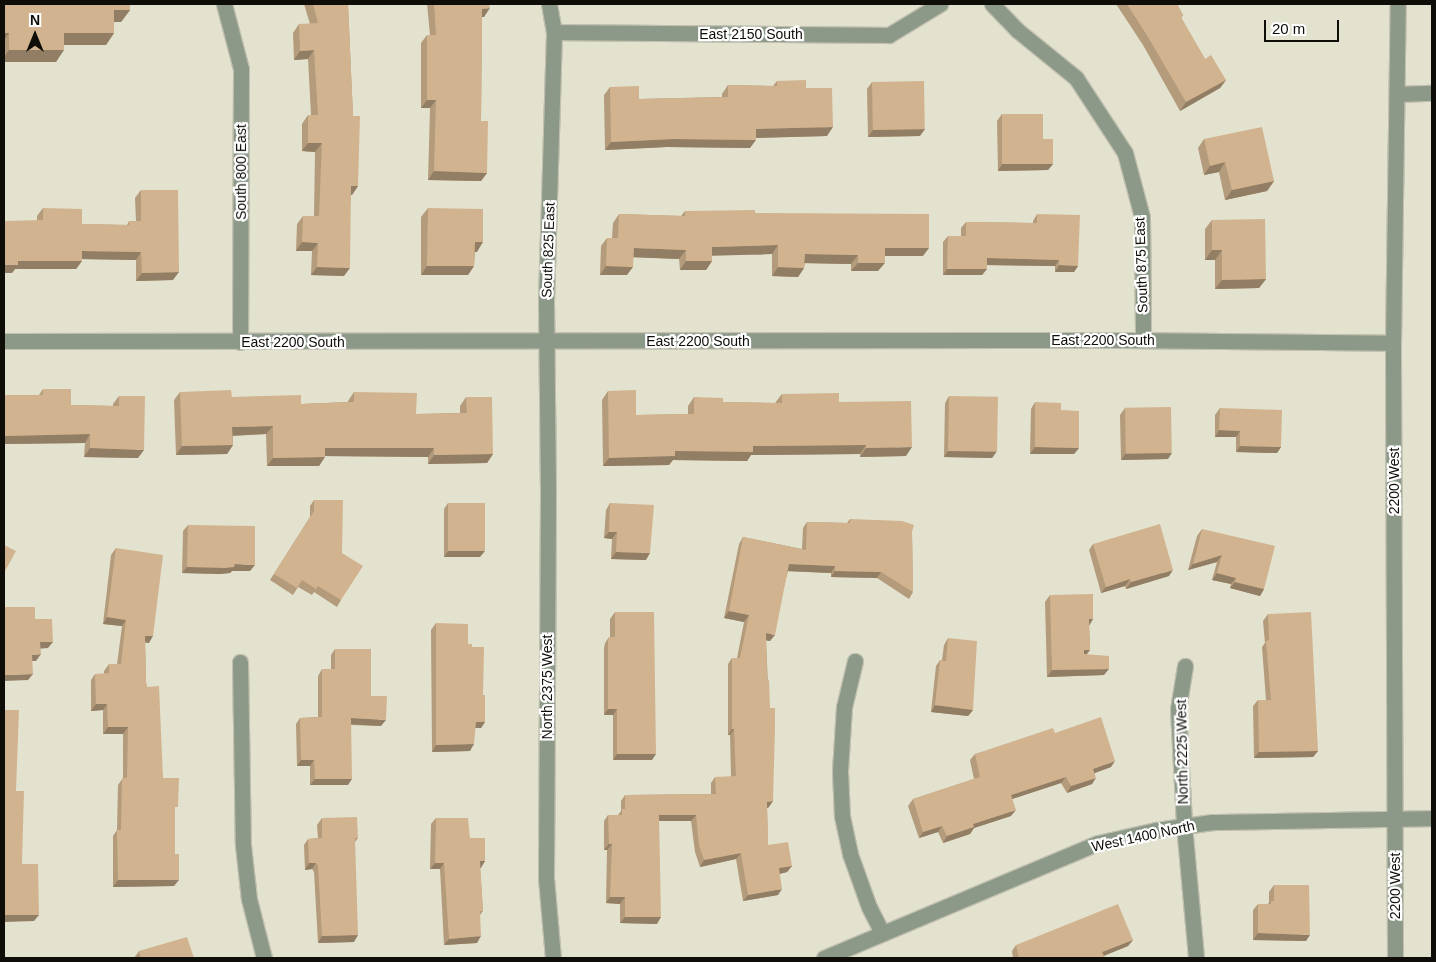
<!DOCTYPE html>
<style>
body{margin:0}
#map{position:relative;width:1436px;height:962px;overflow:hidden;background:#e3e2cf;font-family:Arial,sans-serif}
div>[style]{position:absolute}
.roads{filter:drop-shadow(1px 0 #c1c0af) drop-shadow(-1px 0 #c1c0af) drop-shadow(0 1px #c1c0af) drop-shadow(0 -1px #c1c0af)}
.minor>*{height:15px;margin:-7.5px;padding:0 7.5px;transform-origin:7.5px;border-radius:7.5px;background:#8c9888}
.wall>*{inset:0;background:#b49b7b}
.shaded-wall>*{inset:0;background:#927e64}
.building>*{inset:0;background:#d1b48f;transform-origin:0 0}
span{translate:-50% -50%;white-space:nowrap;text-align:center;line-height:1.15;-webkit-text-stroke:4.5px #fff;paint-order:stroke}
.street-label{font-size:14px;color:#0e0d07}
.frame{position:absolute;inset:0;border:5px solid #0e0d07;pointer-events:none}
.north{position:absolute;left:10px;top:10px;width:50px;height:50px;-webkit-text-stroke:4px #fff;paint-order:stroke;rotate:0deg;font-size:14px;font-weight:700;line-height:20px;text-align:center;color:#0e0d07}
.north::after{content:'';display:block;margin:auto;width:18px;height:22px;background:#0e0d07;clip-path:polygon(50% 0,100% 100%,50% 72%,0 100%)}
.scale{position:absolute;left:1264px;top:20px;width:75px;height:22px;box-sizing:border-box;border:2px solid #0e0d07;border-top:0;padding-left:6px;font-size:15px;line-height:18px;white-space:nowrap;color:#0e0d07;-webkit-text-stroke:4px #fff;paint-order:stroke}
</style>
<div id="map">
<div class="roads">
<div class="minor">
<i style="left:224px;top:4px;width:67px;rotate:75.3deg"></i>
<i style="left:241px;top:69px;width:273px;rotate:90.2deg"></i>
<i style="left:549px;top:4px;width:28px;rotate:80deg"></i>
<i style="left:554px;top:32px;width:268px;rotate:91.7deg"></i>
<i style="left:546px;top:300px;width:196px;rotate:89.4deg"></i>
<i style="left:548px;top:496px;width:382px;rotate:90.3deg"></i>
<i style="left:546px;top:878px;width:80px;rotate:85deg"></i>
<i style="left:992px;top:4px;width:36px;rotate:46deg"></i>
<i style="left:1017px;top:30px;width:76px;rotate:39.1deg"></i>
<i style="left:1076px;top:78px;width:90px;rotate:56.8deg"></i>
<i style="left:1125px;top:153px;width:66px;rotate:75.1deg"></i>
<i style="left:1142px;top:217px;width:123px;rotate:89.5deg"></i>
<i style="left:554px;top:32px;width:335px;rotate:0.5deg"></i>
<i style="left:889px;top:35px;width:60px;rotate:-31.3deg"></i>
<i style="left:1397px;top:94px;width:35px;rotate:-2deg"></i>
<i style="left:4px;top:341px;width:1120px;rotate:-0.05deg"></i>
<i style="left:1124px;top:340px;width:269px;rotate:0.6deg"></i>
<i style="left:855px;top:661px;width:47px;rotate:103.4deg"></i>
<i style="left:844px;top:707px;width:64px;rotate:93.6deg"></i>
<i style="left:840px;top:771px;width:45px;rotate:87.5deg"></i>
<i style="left:842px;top:816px;width:39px;rotate:78deg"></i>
<i style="left:850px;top:854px;width:56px;rotate:70.3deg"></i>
<i style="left:869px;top:907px;width:29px;rotate:63deg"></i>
<i style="left:240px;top:662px;width:183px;rotate:89.1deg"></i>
<i style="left:243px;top:845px;width:54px;rotate:83.7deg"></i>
<i style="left:249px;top:899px;width:61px;rotate:75.7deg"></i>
<i style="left:1185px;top:666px;width:44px;rotate:99.2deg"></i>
<i style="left:1178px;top:709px;width:116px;rotate:87deg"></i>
<i style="left:1184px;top:825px;width:134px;rotate:84.8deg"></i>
<i style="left:824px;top:958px;width:297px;rotate:-22.8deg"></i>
<i style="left:1098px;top:843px;width:59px;rotate:-12.6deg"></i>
<i style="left:1156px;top:830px;width:57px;rotate:-8.1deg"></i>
<i style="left:1212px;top:822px;width:220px;rotate:-1deg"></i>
<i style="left:1395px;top:958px;width:615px;rotate:-90.19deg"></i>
<i style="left:1393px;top:343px;width:339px;rotate:-89.2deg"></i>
</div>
</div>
<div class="wall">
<i style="clip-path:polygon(4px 4px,130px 10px,121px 22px,114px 22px,114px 33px,106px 45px,64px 45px,56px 62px,4px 62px)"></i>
<i style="clip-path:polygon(304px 4px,348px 4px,353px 116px,358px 186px,352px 195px,351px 194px,344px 276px,311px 275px,312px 251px,296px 251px,297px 224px,303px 216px,314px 216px,315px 152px,302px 151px,302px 124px,308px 115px,311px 115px,308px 59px,294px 60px,293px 33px,299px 24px,310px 24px)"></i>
<i style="clip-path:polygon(427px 4px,489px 4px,484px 17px,482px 17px,481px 121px,487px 173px,481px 181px,428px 180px,430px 108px,421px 108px,421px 43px,427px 35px,430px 35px)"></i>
<i style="clip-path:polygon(1116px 4px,1177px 4px,1183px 15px,1181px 18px,1205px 59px,1226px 80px,1220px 88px,1180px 111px,1143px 45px)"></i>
<i style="clip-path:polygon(777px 81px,806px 88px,827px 136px,756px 138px,750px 148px,667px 147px,605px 150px,604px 95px,610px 87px,639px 99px,722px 97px,722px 94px,728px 85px,773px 86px)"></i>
<i style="clip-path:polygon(872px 82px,920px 136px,868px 137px,867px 89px)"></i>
<i style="clip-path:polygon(1002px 114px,1043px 139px,1053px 164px,1048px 170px,998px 171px,997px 121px)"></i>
<i style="clip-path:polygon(1204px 139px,1274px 181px,1267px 191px,1225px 200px,1219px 172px,1204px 175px,1198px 148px)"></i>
<i style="clip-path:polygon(141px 190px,173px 280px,136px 281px,136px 260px,82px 259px,82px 261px,76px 269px,15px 269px,12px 273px,37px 220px,37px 216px,43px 208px,82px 224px,127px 225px,129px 221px,136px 221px,135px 198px)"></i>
<i style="clip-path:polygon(428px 208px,477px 252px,475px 252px,474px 266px,468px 275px,421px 275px,421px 217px)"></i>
<i style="clip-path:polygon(685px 211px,755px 213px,923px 256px,885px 256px,878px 271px,851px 271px,851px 264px,805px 263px,804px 268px,798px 277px,772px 276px,772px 254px,712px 255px,712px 261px,706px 270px,680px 270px,679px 259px,633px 257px,627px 275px,600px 275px,601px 246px,607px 238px,612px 238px,613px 223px,619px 214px,681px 216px)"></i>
<i style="clip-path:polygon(1037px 214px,1078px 266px,1074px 272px,1055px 272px,1055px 266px,987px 265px,987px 269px,982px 275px,943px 275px,943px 242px,948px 236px,961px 236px,961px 228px,966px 222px,1033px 223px,1033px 221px)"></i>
<i style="clip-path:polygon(1212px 220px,1266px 279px,1259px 288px,1215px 289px,1215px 260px,1205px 260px,1205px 229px)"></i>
<i style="clip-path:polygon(43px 389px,71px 405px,113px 406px,113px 404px,119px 396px,138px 458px,84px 457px,85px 443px,4px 444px,4px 395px,39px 395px)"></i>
<i style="clip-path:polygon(608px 391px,636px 415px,688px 414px,688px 406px,694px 397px,723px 402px,775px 403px,782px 394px,839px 402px,906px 456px,860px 457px,860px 454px,751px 455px,747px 461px,673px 460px,669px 465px,603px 466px,602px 400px)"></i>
<i style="clip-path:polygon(180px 392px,301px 404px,348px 402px,348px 401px,354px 392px,416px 414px,460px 413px,460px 406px,466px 397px,493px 454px,487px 463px,428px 464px,428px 457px,325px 456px,319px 466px,267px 466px,266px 434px,233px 436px,233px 445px,227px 454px,176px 455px,174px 400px)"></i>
<i style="clip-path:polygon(949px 396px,997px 451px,992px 458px,944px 457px,945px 403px)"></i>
<i style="clip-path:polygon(1035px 402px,1061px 410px,1079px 448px,1074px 454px,1030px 454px,1031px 409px)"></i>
<i style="clip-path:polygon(1125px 408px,1168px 459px,1121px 460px,1120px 415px)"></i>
<i style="clip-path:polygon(1220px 408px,1281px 447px,1277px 453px,1236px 452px,1236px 437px,1215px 437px,1215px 415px)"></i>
<i style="clip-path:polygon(314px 500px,341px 600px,337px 607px,314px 592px,312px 595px,298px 587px,293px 595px,270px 580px,310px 517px,310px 506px)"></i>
<i style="clip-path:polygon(448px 503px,480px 557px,444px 557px,444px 509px)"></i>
<i style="clip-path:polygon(610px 503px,646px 560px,611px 559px,612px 539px,604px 538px,606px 510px)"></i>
<i style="clip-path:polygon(850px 519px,912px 532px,913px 592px,909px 599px,877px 578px,831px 577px,831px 573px,788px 571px,770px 641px,766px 640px,773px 801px,768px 808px,767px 808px,768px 845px,792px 866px,787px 872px,780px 874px,778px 895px,743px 901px,736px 859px,700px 867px,695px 852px,691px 821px,659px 821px,657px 924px,620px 923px,620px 904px,606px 903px,607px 850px,604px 850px,604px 821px,608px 815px,618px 815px,621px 811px,621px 801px,625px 795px,711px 794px,711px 783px,715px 777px,731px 777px,730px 735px,728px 735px,728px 664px,732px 658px,737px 658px,744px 622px,724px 618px,739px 544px,743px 537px,802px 549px,803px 528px,807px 522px,847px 523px)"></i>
<i style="clip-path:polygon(188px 525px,250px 571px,232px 571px,230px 573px,220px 574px,182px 573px,183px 531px)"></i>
<i style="clip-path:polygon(1202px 529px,1264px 589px,1260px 596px,1230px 588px,1231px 584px,1212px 580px,1217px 562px,1188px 570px,1197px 536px)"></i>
<i style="clip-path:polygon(1093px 544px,1169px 576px,1126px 589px,1125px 586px,1101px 593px,1089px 550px)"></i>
<i style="clip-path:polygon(116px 548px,149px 643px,145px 642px,146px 682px,163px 778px,175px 811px,174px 886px,113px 887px,113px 836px,117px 830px,118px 785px,123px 778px,123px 734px,103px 734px,103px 710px,91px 711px,91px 680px,95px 674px,104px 674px,104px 671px,109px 664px,117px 664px,122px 626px,103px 624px,111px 555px)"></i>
<i style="clip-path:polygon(1050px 595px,1093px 619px,1089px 625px,1090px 650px,1087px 654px,1104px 675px,1047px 677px,1045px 602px)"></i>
<i style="clip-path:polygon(615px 612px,652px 760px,613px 760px,613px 715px,604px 715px,604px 648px,605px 643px,609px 637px,610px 637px,610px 619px)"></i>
<i style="clip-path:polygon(1268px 614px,1318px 751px,1313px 757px,1254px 758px,1253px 706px,1258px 700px,1266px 700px,1262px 647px,1265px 643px,1263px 621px)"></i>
<i style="clip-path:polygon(436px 623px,472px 647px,483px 695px,485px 722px,481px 728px,475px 728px,470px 751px,432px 752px,431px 630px)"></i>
<i style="clip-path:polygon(948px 638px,973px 710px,968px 716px,931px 712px,936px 666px,940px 660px,942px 660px,944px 645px)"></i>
<i style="clip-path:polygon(335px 649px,371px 696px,381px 726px,351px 725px,348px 785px,310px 785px,310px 766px,297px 766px,296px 724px,300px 718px,318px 717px,318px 676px,322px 669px,331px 669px,331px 655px)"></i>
<i style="clip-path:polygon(1055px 733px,1111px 767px,1095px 773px,1092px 784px,1067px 793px,1061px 783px,1012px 799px,1011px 816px,974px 828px,970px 834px,943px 843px,938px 832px,919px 838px,908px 806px,913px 799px,974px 779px,970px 760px,975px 754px)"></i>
<i style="clip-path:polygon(322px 818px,358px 838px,355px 842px,354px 942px,318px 943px,314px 872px,312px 869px,305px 870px,304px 845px,308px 839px,318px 838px,317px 825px)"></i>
<i style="clip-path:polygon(436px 818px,470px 838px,485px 861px,480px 868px,483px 911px,480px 915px,477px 943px,444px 945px,440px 869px,430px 869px,431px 824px)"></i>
<i style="clip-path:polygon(1274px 885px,1306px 941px,1253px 940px,1253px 910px,1258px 904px,1268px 904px,1269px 902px,1269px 892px)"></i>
<i style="clip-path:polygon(1133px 940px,1128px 946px,1104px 956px,1105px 958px,1013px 958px,1012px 951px,1016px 945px)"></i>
<i style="clip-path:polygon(139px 951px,194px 958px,134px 958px)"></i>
</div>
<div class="shaded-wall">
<i style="clip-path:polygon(490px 8px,484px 17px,476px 17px,482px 9px)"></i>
<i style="clip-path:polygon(114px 10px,130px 10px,121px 22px,106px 22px)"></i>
<i style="clip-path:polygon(4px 33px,9px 33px,4px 40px)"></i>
<i style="clip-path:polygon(64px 33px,114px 33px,106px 45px,56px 45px)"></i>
<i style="clip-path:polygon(9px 50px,64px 50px,56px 62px,4px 62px,4px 57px)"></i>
<i style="clip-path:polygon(314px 50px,308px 59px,294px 60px,300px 51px)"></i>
<i style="clip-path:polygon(1226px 80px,1220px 88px,1180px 111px,1186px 102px)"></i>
<i style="clip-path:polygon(427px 100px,436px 100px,430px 108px,421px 108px)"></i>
<i style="clip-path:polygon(833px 127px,827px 136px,750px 138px,756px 129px)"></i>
<i style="clip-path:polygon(925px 129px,920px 136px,868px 137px,873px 130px)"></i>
<i style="clip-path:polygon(673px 139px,756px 140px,750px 148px,667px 147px,605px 150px,611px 142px)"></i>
<i style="clip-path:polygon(308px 143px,322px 143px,315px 152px,302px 151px)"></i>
<i style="clip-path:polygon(1225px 162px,1219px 172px,1204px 175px,1210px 166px)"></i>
<i style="clip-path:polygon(1002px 164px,1053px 164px,1048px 170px,998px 171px)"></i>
<i style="clip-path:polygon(434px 171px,487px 173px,481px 181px,428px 180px)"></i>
<i style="clip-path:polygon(1274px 181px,1267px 191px,1225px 200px,1232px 190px)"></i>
<i style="clip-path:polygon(351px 186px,358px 186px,352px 195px,345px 194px)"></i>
<i style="clip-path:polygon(302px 242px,318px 243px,312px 251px,296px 251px)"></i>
<i style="clip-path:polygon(475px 242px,483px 242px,477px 252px,468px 252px)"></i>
<i style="clip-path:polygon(778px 245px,772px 254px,706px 256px,712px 247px)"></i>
<i style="clip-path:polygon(634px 248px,686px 250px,679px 259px,627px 257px)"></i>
<i style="clip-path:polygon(885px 248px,929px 248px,923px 256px,878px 256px)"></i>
<i style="clip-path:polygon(1212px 250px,1222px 250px,1215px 260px,1205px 260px)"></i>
<i style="clip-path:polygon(82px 251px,141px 252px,136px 260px,77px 259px)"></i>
<i style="clip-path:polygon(805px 254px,858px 255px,851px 264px,799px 263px)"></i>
<i style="clip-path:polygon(987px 258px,1059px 260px,1055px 266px,983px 265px)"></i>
<i style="clip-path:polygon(18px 261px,82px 261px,76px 269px,15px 269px,12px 273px,4px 273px,4px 265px)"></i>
<i style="clip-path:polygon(686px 261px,712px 261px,706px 270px,680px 270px)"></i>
<i style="clip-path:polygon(858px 263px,885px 263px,878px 271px,851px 271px)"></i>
<i style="clip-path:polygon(1059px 265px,1078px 266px,1074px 272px,1055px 272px)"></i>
<i style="clip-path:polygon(427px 266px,474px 266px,468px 275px,421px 275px)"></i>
<i style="clip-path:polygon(606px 266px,633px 267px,627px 275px,600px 275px)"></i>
<i style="clip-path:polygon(317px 267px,350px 268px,344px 276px,311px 275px)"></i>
<i style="clip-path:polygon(778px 267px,804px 268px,798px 277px,772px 276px)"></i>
<i style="clip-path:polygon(947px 269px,987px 269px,982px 275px,943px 275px)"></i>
<i style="clip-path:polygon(179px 272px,173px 280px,136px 281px,142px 273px)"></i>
<i style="clip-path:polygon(1266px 279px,1259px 288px,1215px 289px,1222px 280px)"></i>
<i style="clip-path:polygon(273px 426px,266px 434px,226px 436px,232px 427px)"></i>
<i style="clip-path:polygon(1219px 430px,1240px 431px,1236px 437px,1215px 437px)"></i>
<i style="clip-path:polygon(90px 434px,85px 443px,4px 444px,4px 436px)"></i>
<i style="clip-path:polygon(233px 445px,227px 454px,176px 455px,182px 446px)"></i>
<i style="clip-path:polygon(866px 445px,860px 454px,751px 455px,747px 461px,673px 460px,669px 465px,603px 466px,609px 458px,675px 451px,753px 446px)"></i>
<i style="clip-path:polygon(1240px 446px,1281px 447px,1277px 453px,1236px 452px)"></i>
<i style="clip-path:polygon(912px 447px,906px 456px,860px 457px,866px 448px)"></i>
<i style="clip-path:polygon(1035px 447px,1079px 448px,1074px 454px,1030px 454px)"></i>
<i style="clip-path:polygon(90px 448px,144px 450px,138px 458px,84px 457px)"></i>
<i style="clip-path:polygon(325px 448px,434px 448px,428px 457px,318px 456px)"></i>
<i style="clip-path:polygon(948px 451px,997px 451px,992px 458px,944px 457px)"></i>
<i style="clip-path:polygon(1126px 453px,1172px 453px,1168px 459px,1121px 460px)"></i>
<i style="clip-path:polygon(493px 454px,487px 463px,428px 464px,434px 455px)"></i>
<i style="clip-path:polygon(325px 457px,319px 466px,267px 466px,273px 458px)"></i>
<i style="clip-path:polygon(609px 532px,617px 532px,612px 539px,604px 538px)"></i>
<i style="clip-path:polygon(448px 551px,485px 551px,480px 557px,444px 557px)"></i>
<i style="clip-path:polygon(616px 552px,650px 553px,646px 560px,611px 559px)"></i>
<i style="clip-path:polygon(1222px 555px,1217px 562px,1188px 570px,1193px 564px)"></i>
<i style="clip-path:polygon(235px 564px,255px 565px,250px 571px,232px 571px,230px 573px,220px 574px,182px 573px,187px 567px)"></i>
<i style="clip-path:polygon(789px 564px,835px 566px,831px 573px,784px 571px)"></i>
<i style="clip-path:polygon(1173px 570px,1169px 576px,1126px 589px,1131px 582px)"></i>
<i style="clip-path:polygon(835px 571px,881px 572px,877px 578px,831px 577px)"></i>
<i style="clip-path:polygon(1217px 573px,1236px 578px,1231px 584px,1212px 580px)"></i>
<i style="clip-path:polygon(1130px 579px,1125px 586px,1101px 593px,1106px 587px)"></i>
<i style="clip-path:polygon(1235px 582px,1264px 589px,1260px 596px,1230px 588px)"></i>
<i style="clip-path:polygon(729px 611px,749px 615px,744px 622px,724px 618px)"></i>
<i style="clip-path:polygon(107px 617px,126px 620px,122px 626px,103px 624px)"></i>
<i style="clip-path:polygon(1089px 619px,1093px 619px,1089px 626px)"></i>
<i style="clip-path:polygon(766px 633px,775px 635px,770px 641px,762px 640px)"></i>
<i style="clip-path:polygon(145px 636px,153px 636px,149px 643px,140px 642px)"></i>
<i style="clip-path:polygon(40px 642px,53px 642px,48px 648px,36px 649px)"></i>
<i style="clip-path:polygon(1084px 650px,1090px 650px,1085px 656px,1079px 656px)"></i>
<i style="clip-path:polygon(41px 654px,36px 661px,28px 661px,32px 655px)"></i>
<i style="clip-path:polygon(1109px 669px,1104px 675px,1047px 677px,1052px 670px)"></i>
<i style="clip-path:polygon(33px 674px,28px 680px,4px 681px,4px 675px)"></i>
<i style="clip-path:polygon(96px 704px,107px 704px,103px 710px,91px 711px)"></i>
<i style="clip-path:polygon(935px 705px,973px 710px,968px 716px,931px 712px)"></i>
<i style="clip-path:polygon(608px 709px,617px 709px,613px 715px,604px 715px)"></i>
<i style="clip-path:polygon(351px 718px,386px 720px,381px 726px,347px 724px)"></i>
<i style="clip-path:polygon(476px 722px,485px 722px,481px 728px,471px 728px)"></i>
<i style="clip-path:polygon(108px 727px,128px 727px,123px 734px,103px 734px)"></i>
<i style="clip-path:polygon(732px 729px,734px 729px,730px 735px,728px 735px)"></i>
<i style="clip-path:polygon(474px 744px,470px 751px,432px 752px,436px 745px)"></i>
<i style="clip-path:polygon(1318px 751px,1313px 757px,1254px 758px,1259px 752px)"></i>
<i style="clip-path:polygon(617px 754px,656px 754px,652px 760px,613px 760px)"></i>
<i style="clip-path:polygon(301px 760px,314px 760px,310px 766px,297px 766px)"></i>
<i style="clip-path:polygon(1115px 761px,1111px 767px,1089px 775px,1093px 769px)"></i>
<i style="clip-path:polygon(1066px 777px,1061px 783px,1006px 801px,1011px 795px)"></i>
<i style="clip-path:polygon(1096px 778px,1092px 784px,1067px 793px,1071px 786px)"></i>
<i style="clip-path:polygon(315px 779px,352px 779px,348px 785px,310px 785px)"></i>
<i style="clip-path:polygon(773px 801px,768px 808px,762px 808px,767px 802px)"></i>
<i style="clip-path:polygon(1016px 810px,1011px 816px,974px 828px,970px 834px,943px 843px,947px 836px,973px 824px)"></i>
<i style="clip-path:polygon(659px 815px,696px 815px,691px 821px,655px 821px)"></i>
<i style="clip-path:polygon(942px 826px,938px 832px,919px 838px,923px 832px)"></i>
<i style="clip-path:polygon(609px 844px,612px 844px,607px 850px,604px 850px)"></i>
<i style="clip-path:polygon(741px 853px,736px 859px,700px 867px,704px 860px)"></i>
<i style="clip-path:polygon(480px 861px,485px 861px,481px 868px,475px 868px)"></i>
<i style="clip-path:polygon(309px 863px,316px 863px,312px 869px,305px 870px)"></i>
<i style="clip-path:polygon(435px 863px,444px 863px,440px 869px,430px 869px)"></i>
<i style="clip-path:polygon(792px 866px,787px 872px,774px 875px,779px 868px)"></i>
<i style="clip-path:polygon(118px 880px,179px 880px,174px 886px,113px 887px)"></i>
<i style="clip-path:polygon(782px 889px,778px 895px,743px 901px,748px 895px)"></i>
<i style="clip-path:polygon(610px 897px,625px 897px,620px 904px,606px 903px)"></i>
<i style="clip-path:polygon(4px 915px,39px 915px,34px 921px,4px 922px)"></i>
<i style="clip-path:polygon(625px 917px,661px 917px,657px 924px,620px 923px)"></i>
<i style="clip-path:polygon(1258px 933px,1310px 935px,1306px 941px,1253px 940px)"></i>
<i style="clip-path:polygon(358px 935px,354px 942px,318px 943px,322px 936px)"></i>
<i style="clip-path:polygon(481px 936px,477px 943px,444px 945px,449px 939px)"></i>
<i style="clip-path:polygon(1133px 940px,1128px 946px,1098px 958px,1102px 952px)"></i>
</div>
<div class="building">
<i style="clip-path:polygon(4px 4px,130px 4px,130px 10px,114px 10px,114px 33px,64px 33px,64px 50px,9px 50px,9px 33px,4px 33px)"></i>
<i style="clip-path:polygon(313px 4px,348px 4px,353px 116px,360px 116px,358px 186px,351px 186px,350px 268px,317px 267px,318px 243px,302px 242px,303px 216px,319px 216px,322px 143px,308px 143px,308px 115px,318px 115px,314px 50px,300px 51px,299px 24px,318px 23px)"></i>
<i style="clip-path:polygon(434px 4px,489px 4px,490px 8px,482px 9px,481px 121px,488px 121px,487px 173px,434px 171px,436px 100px,427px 100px,427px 35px,436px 35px)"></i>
<i style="clip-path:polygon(1127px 4px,1177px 4px,1183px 15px,1181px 17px,1205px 59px,1211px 55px,1226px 80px,1186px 102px,1148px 37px)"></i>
<i style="clip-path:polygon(806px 80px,806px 88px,832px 88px,833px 127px,756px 129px,756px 140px,673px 139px,611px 142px,610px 87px,639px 86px,639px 99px,728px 97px,728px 85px,777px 86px,777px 81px)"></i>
<i style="left:924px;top:81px;width:48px;height:52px;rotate:89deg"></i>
<i style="clip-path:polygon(1002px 114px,1043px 114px,1043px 139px,1053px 139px,1053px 164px,1002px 164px)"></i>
<i style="clip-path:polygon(1262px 127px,1274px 181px,1232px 190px,1225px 162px,1210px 166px,1204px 139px)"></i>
<i style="clip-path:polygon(141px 190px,178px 190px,179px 272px,142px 273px,141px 252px,82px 251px,82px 261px,18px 261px,18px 265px,4px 265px,4px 221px,43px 220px,43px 208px,82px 209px,82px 224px,129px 225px,129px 221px,141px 221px)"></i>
<i style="clip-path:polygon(428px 208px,483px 209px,483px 242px,475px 242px,474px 266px,427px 266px)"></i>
<i style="clip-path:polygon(755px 210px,755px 213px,929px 214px,929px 248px,885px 248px,885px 263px,858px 263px,858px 255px,805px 254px,804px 268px,778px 267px,778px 245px,712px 247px,712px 261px,686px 261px,686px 250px,634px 248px,633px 267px,606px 266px,607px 238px,618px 238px,619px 214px,685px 216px,685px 211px)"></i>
<i style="clip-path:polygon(1037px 214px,1080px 215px,1078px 266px,1059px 265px,1059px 260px,987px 258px,987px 269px,947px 269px,948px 236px,966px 236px,966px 222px,1037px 223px)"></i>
<i style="clip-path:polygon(1265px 219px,1266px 279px,1222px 280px,1222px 250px,1212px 250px,1212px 220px)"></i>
<i style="clip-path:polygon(43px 389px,71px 389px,71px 405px,119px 406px,119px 396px,145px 396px,144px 450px,90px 448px,90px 434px,4px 436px,4px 395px,43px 395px)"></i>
<i style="clip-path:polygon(231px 390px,232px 397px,301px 395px,301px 404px,354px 402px,354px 392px,417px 393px,416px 414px,467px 413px,466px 397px,492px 397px,493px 454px,434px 455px,434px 448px,325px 448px,325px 457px,273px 458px,273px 426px,232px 427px,233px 445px,182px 446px,180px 392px)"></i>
<i style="clip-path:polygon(636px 390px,636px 415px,694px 414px,694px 397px,723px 398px,723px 402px,782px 403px,782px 394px,839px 393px,839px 402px,911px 401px,912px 447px,866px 448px,866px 445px,753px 446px,753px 452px,675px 451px,675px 456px,609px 458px,608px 391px)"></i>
<i style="left:949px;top:396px;width:49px;height:55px;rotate:1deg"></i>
<i style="clip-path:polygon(1035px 402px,1061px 403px,1061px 410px,1079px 411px,1079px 448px,1035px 447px)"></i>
<i style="left:1171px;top:407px;width:46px;height:46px;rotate:89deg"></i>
<i style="clip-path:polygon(1220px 408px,1282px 410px,1281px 447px,1240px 446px,1240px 431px,1219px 430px)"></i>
<i style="clip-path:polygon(314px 500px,343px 500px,342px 553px,363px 566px,341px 600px,318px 586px,316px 589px,302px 580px,297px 588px,274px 574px,314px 511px)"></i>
<i style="left:448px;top:503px;width:37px;height:48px"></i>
<i style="clip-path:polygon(610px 503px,654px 505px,650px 553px,616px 552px,617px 532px,609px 532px)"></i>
<i style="clip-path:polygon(850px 519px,902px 521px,914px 525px,912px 532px,913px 592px,881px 572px,835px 571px,835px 566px,789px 564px,775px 635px,766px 633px,767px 680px,769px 680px,770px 708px,775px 708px,775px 728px,773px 801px,767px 802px,768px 845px,788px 842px,792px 866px,779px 868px,782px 889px,748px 895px,741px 853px,704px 860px,699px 845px,696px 815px,659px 815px,661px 917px,625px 917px,625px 897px,610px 897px,612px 844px,609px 844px,608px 815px,622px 815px,622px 809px,625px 809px,625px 795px,716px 794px,715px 777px,736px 776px,734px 729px,732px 729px,732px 658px,740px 658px,749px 615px,729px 611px,743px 537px,806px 550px,807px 522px,850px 523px)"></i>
<i style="clip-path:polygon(1160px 524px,1173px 570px,1131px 582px,1130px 579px,1106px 587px,1093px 544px)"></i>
<i style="clip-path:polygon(188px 525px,255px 526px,255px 565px,235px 564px,234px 567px,225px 568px,187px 567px)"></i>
<i style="clip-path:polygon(1202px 529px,1275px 546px,1264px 589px,1235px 582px,1236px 578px,1217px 573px,1222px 555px,1193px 564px)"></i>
<i style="clip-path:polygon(4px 545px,16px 551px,4px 573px)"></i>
<i style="clip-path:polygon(116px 548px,163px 555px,153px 636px,145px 636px,146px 682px,147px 687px,159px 686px,163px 778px,179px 778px,178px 807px,175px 807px,175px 854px,179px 854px,179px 880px,118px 880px,117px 830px,121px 830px,122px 778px,127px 778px,128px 727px,108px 727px,107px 704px,96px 704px,95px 674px,109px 673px,109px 664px,121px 664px,126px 620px,107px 617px)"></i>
<i style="clip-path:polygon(1093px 594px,1093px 619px,1089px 619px,1090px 650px,1084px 650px,1084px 654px,1109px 656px,1109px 669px,1052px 670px,1050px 595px)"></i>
<i style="clip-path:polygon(4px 607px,35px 607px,35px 619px,52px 619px,53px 642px,40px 642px,41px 654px,32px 655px,33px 674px,4px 675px)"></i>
<i style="clip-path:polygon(615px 612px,654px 612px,656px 754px,617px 754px,617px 709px,608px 709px,608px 641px,609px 637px,615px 637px)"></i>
<i style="clip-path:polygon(1311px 612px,1318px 751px,1259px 752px,1258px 700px,1271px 700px,1266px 641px,1269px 640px,1268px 614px)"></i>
<i style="clip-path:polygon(436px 623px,468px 624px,468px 644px,472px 644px,472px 647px,484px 647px,483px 695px,485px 695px,485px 722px,476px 722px,474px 744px,436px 745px)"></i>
<i style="clip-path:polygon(948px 638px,977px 641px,973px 710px,935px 705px,940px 660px,946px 661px)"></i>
<i style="clip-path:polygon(335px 649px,371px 649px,371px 696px,387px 696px,386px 720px,351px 718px,352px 779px,315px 779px,314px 760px,301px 760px,300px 718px,322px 717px,322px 669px,335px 669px)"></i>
<i style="clip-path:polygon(4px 710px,19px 710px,16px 791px,24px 791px,22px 864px,38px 864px,39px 915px,4px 915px)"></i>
<i style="clip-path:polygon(1101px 717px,1115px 761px,1093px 769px,1096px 778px,1071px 786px,1066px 777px,1011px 795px,1016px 810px,973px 824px,974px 827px,947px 836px,942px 826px,923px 832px,913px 799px,980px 777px,975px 754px,1053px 728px,1055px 733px)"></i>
<i style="clip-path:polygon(357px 817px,358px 838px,355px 838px,358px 935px,322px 936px,318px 866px,316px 863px,309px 863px,308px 839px,322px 838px,322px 818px)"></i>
<i style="clip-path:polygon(436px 818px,468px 818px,470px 838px,485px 838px,485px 861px,480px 861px,483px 911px,480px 911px,481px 936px,449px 939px,444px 863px,435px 863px)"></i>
<i style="clip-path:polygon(1274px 885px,1309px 885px,1310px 935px,1258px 933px,1258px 904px,1271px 904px,1271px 901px,1274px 901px)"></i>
<i style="clip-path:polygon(1118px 904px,1133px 940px,1102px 952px,1105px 958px,1019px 958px,1016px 945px)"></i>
<i style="clip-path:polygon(187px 937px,194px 958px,141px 958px,139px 951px)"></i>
</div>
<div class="street-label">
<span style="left:751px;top:34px">East 2150 South</span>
<span style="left:241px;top:172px;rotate:-90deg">South 800 East</span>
<span style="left:548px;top:250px;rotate:-88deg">South 825 East</span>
<span style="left:1141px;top:265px;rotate:-92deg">South 875 East</span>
<span style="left:1103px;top:340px">East 2200 South</span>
<span style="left:698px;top:341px">East 2200 South</span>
<span style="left:293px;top:342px">East 2200 South</span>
<span style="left:1394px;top:481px;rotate:-90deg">2200 West</span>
<span style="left:547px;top:687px;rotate:-90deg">North 2375 West</span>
<span style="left:1182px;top:752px;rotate:-91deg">North 2225 West</span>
<span style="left:1143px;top:836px;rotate:-12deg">West 1400 North</span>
<span style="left:1395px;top:886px;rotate:-90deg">2200 West</span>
</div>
<div class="frame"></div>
<div class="north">N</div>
<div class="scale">20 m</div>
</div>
